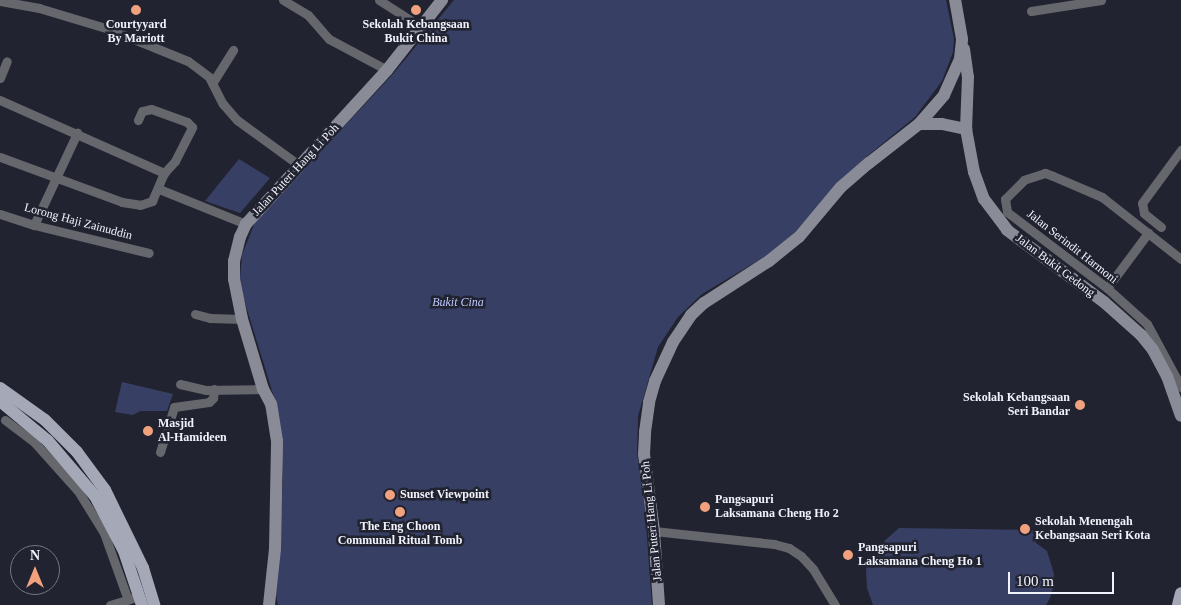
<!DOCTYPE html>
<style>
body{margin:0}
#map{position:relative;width:1181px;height:605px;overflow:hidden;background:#212430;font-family:Georgia,serif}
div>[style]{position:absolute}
.green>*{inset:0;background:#383f65}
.street>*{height:9px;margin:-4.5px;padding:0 4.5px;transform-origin:4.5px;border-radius:4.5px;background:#65676d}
.secondary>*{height:12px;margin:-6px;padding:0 6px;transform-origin:6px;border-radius:6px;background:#898c97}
.primary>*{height:12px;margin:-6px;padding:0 6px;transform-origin:6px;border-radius:6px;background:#a5a9b7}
.dots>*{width:14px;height:14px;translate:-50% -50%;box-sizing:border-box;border:2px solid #212430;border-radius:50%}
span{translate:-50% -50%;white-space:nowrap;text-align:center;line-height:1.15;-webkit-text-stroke:5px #212430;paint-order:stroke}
.poi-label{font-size:12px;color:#f1f3fc;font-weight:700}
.right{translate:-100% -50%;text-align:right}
.left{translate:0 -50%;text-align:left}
.street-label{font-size:12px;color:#f1f3fc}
.park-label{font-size:12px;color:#bdc9fe;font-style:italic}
.north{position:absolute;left:10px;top:545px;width:50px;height:50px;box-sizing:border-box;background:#212430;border:1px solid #747782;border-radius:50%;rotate:0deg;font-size:14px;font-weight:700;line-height:20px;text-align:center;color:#f1f3fc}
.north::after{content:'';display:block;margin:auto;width:18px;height:22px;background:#f2a17e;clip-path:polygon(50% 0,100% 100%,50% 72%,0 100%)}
.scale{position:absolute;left:1008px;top:572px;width:106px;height:22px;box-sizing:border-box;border:2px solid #f1f3fc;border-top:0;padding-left:6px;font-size:15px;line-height:18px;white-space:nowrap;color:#f1f3fc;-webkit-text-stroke:4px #212430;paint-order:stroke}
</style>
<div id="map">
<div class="green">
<i style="clip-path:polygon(454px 0,946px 0,954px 39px,953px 52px,942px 81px,915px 117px,866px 157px,837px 185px,795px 232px,769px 254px,702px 294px,678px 317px,658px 347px,638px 416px,637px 453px,644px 496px,652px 605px,278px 605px,276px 594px,283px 481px,281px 441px,273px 394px,242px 293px,240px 278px,242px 255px,255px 222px,393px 74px)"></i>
<i style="clip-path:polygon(239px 159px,270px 178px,240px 213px,205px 201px)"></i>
<i style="clip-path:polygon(122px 382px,173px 394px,167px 411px,140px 411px,133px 415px,115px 412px)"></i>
<i style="clip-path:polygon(899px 528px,1036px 530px,1036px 543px,1047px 551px,1054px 574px,1053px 587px,1050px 598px,1046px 605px,873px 605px,867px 588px,866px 569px,873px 551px)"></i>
</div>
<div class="street">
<i style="left:283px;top:0;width:29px;rotate:31deg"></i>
<i style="left:308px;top:15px;width:32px;rotate:49deg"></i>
<i style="left:329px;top:39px;width:66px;rotate:28.1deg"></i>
<i style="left:379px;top:0;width:50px;rotate:32.7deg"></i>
<i style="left:0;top:1px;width:40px;rotate:10deg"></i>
<i style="left:39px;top:8px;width:73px;rotate:16.7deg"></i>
<i style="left:109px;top:29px;width:85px;rotate:22.1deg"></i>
<i style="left:188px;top:61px;width:26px;rotate:37deg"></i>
<i style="left:209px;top:77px;width:30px;rotate:63deg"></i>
<i style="left:223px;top:104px;width:21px;rotate:49deg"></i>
<i style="left:237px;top:120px;width:78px;rotate:36.1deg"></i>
<i style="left:1031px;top:11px;width:71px;rotate:-8.9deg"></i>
<i style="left:0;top:78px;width:18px;rotate:-68deg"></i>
<i style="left:213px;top:82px;width:38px;rotate:-58deg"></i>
<i style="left:0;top:100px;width:180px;rotate:24deg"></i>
<i style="left:0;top:157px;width:130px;rotate:20.2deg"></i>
<i style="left:122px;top:202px;width:18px;rotate:9deg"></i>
<i style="left:140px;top:205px;width:13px;rotate:-18deg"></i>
<i style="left:152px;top:201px;width:30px;rotate:-67deg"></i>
<i style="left:164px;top:173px;width:16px;rotate:-47deg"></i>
<i style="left:175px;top:161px;width:38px;rotate:-63deg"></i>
<i style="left:192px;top:127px;width:7px;rotate:-135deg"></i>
<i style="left:187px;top:122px;width:38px;rotate:-160deg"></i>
<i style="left:151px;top:109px;width:9px;rotate:167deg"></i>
<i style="left:142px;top:111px;width:10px;rotate:114deg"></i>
<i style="left:159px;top:189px;width:94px;rotate:21.9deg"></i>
<i style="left:0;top:214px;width:36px;rotate:18deg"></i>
<i style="left:34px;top:225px;width:118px;rotate:13.7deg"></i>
<i style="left:34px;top:225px;width:102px;rotate:-64.9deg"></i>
<i style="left:1161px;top:227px;width:22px;rotate:-141deg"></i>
<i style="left:1144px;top:213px;width:10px;rotate:-101deg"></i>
<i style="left:1142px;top:203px;width:66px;rotate:-53.7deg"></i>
<i style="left:1181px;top:259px;width:100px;rotate:-141.9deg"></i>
<i style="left:1102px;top:197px;width:53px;rotate:-156.8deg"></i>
<i style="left:1053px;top:176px;width:9px;rotate:-159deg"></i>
<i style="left:1045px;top:173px;width:22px;rotate:162deg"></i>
<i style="left:1024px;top:180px;width:27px;rotate:135deg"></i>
<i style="left:1005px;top:199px;width:13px;rotate:81deg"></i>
<i style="left:1007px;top:212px;width:126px;rotate:37.2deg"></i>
<i style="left:1107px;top:288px;width:54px;rotate:42deg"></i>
<i style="left:1147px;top:324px;width:72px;rotate:61.6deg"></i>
<i style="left:1107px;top:288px;width:69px;rotate:-53.3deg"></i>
<i style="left:195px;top:314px;width:16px;rotate:15deg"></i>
<i style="left:210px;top:318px;width:32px;rotate:2deg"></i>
<i style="left:180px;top:384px;width:27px;rotate:13deg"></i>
<i style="left:206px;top:390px;width:57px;rotate:-1deg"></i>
<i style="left:5px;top:420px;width:38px;rotate:37deg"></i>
<i style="left:35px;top:443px;width:64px;rotate:48.1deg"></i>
<i style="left:78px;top:491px;width:49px;rotate:58.2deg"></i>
<i style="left:104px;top:533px;width:71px;rotate:70.3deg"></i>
<i style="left:160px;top:452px;width:47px;rotate:-72.7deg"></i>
<i style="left:174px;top:407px;width:35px;rotate:-8deg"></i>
<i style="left:209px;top:402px;width:6px;rotate:-45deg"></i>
<i style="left:213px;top:398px;width:9px;rotate:-84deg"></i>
<i style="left:654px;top:531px;width:121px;rotate:6.2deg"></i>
<i style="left:774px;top:544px;width:16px;rotate:15deg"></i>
<i style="left:789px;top:548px;width:14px;rotate:34deg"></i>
<i style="left:801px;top:556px;width:18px;rotate:47deg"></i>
<i style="left:813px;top:569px;width:42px;rotate:58.6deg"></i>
<i style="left:110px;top:605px;width:24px;rotate:-17deg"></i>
</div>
<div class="secondary">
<i style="left:964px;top:49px;width:28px;rotate:82deg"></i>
<i style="left:968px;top:77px;width:52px;rotate:92.2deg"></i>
<i style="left:966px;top:129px;width:44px;rotate:79.5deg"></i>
<i style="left:974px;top:172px;width:29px;rotate:70deg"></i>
<i style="left:984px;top:199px;width:39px;rotate:53deg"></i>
<i style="left:1007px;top:230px;width:121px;rotate:36.6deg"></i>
<i style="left:1104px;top:302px;width:50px;rotate:41.7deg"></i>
<i style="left:1141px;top:335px;width:19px;rotate:51deg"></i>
<i style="left:1153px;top:350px;width:30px;rotate:62deg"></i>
<i style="left:1167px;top:376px;width:42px;rotate:70.7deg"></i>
<i style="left:919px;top:124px;width:23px"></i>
<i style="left:942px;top:124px;width:25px;rotate:12deg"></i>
<i style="left:269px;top:605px;width:56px;rotate:-83.9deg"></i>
<i style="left:275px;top:549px;width:108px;rotate:-88.9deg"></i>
<i style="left:277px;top:441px;width:37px;rotate:-99deg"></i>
<i style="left:271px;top:404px;width:17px;rotate:-118deg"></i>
<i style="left:263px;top:389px;width:73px;rotate:-106.7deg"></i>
<i style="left:242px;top:319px;width:41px;rotate:-101.3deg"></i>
<i style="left:234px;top:279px;width:18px;rotate:-90deg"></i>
<i style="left:234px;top:261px;width:25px;rotate:-76deg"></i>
<i style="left:240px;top:237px;width:14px;rotate:-65deg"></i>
<i style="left:246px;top:224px;width:209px;rotate:-47.5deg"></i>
<i style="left:387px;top:70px;width:89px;rotate:-51.8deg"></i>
<i style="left:659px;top:605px;width:74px;rotate:-93.9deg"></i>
<i style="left:654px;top:531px;width:78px;rotate:-97.4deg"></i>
<i style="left:644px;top:454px;width:22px;rotate:-87deg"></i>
<i style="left:645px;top:432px;width:30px;rotate:-82deg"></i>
<i style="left:649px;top:402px;width:22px;rotate:-74deg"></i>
<i style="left:655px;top:381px;width:43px;rotate:-65.2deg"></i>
<i style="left:673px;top:342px;width:32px;rotate:-56deg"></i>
<i style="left:691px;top:315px;width:18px;rotate:-43deg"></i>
<i style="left:704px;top:303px;width:77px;rotate:-32.9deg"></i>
<i style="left:769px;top:261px;width:38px;rotate:-39deg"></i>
<i style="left:799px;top:237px;width:65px;rotate:-50deg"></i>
<i style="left:841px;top:187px;width:37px;rotate:-41deg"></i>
<i style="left:869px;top:163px;width:63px;rotate:-38deg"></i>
<i style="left:919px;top:124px;width:38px;rotate:-49deg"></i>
<i style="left:944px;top:95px;width:39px;rotate:-66deg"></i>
<i style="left:960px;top:59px;width:20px;rotate:-84deg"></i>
<i style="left:962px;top:39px;width:40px;rotate:-100deg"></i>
</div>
<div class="primary">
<i style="left:0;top:388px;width:55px;rotate:35.4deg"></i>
<i style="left:45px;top:420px;width:45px;rotate:45deg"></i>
<i style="left:77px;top:452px;width:47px;rotate:53.6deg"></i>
<i style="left:105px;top:490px;width:87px;rotate:64deg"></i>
<i style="left:143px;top:568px;width:39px;rotate:73deg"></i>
<i style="left:0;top:401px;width:62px;rotate:39.8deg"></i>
<i style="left:48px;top:441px;width:72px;rotate:49.5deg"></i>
<i style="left:95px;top:496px;width:62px;rotate:62.2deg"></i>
<i style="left:124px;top:551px;width:57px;rotate:71.6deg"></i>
<i style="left:1178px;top:605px;width:12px;rotate:-76deg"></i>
</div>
<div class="dots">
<i style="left:136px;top:10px;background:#f2a17e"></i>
<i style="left:416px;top:10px;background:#f2a17e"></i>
<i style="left:1080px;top:405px;background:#f2a17e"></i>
<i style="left:148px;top:431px;background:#f2a17e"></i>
<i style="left:390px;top:495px;background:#f2a17e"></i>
<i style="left:705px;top:507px;background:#f2a17e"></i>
<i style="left:400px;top:512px;background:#f2a17e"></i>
<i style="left:1025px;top:529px;background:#f2a17e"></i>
<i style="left:848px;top:555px;background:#f2a17e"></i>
</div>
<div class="poi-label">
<span style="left:136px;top:32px">Courtyyard<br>By Mariott</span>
<span style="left:416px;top:32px">Sekolah Kebangsaan<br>Bukit China</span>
<span class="right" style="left:1070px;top:405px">Sekolah Kebangsaan<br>Seri Bandar</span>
<span class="left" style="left:158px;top:431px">Masjid<br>Al-Hamideen</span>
<span class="left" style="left:400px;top:495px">Sunset Viewpoint</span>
<span class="left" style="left:715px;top:507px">Pangsapuri<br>Laksamana Cheng Ho 2</span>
<span class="left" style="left:1035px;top:529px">Sekolah Menengah<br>Kebangsaan Seri Kota</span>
<span style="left:400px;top:534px">The Eng Choon<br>Communal Ritual Tomb</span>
<span class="left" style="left:858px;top:555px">Pangsapuri<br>Laksamana Cheng Ho 1</span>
</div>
<div class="street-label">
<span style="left:296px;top:170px;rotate:-47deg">Jalan Puteri Hang Li Poh</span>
<span style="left:78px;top:222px;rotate:15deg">Lorong Haji Zainuddin</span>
<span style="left:1072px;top:247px;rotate:38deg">Jalan Serindit Harmoni</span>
<span style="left:1055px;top:266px;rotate:37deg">Jalan Bukit Gedong</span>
<span style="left:652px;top:521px;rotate:-96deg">Jalan Puteri Hang Li Poh</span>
</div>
<div class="park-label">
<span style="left:458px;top:303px">Bukit Cina</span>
</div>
<div class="north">N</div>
<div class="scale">100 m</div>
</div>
